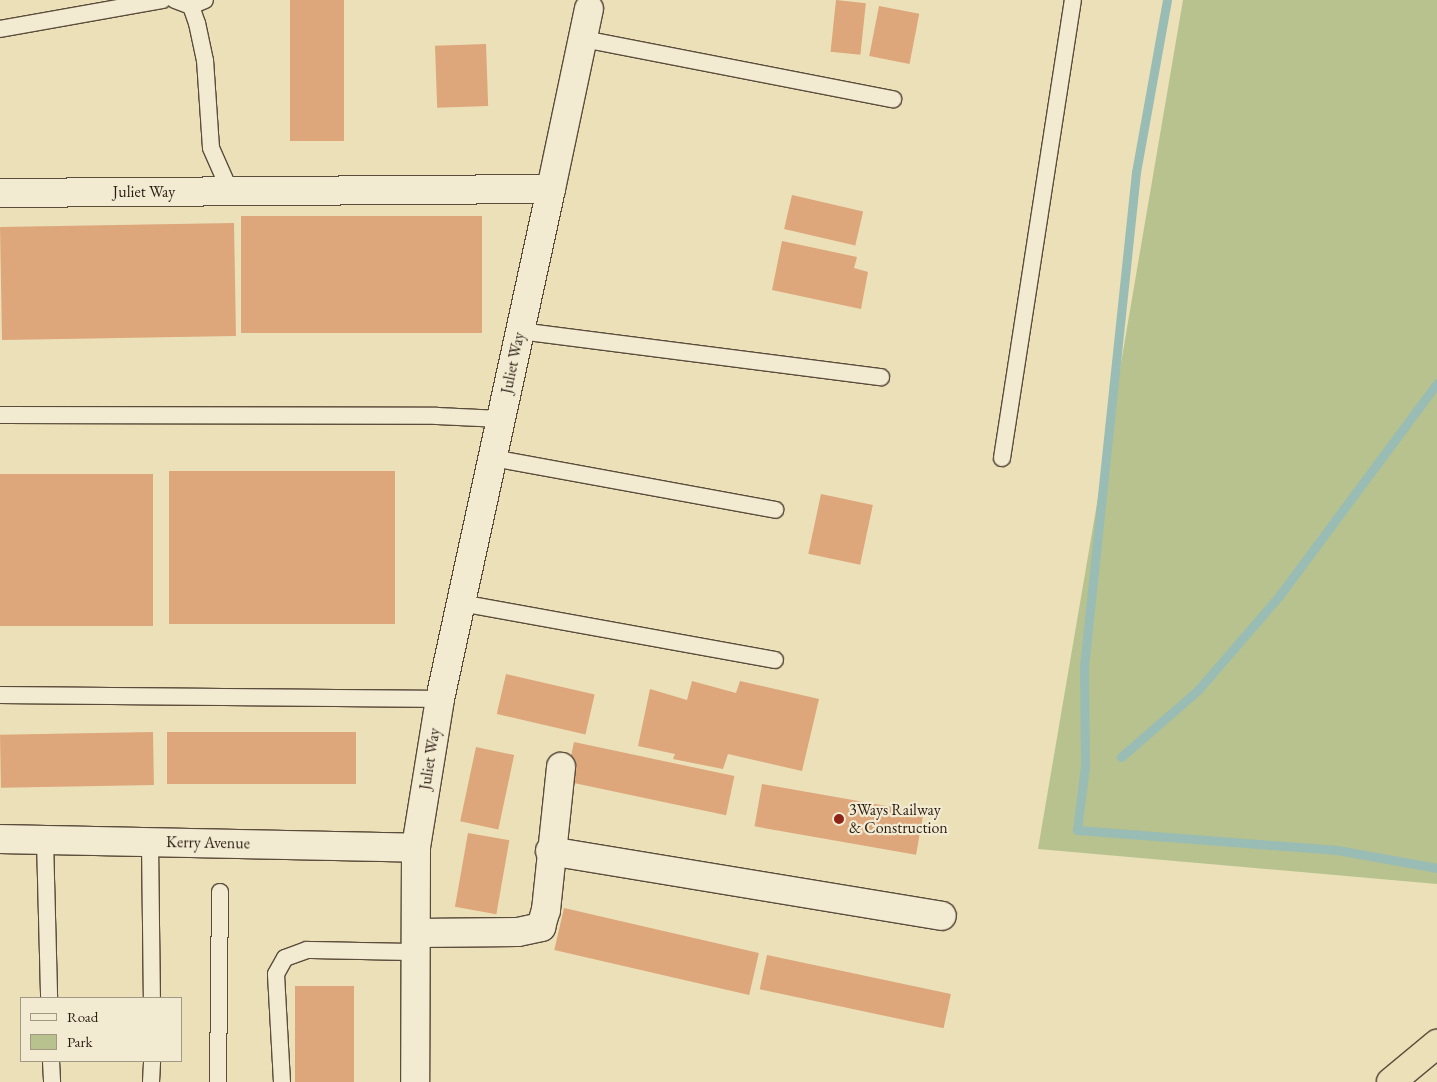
<!DOCTYPE html>
<style>
body{margin:0}
#map{position:relative;width:1437px;height:1082px;overflow:hidden;background:#ebe0b8;font-family:"EB Garamond",serif}
div>[style]{position:absolute}
.green>*{inset:0;background:#b7c28f}
.stream>*{height:9px;margin:-4.5px;padding:0 4.5px;transform-origin:4.5px;border-radius:4.5px;background:#99bcb4}
.building>*{inset:0;background:#dda67b;transform-origin:0 0}
.roads{filter:drop-shadow(1px 0 #5b4c3c) drop-shadow(-1px 0 #5b4c3c) drop-shadow(0 1px #5b4c3c) drop-shadow(0 -1px #5b4c3c)}
.service>*{height:16px;margin:-8px;padding:0 8px;transform-origin:8px;border-radius:8px;background:#f2ebd1}
.minor>*{height:28px;margin:-14px;padding:0 14px;transform-origin:14px;border-radius:14px;background:#f2ebd1}
.trunk>*{height:28px;margin:-14px;padding:0 14px;transform-origin:14px;border-radius:14px;background:#ebe0b8}
.dots>*{width:14px;height:14px;translate:-50% -50%;box-sizing:border-box;border:2px solid #f2ebd1;border-radius:50%}
span{translate:-50% -50%;white-space:nowrap;text-align:center;line-height:1.15;-webkit-text-stroke:4.5px #f2ebd1;paint-order:stroke}
.street-label{font-size:16px;color:#2b1b13}
.poi-label{font-size:16px;color:#2b1b13}
.left{translate:0 -50%;text-align:left}
.legend{position:absolute;left:20px;top:997px;width:162px;height:65px;box-sizing:border-box;background:#f2ebd1;border:1px solid #a29885;margin:0;padding:6px 9px;list-style:none;font-size:15px;color:#2b1b13}
.legend li{display:flex;align-items:center;gap:10px;height:25px}
.legend b{width:25px;border:1px solid #a29885}
</style>
<div id="map">
<div class="green">
<i style="clip-path:polygon(1183px 0,1437px 0,1437px 884px,1038px 849px)"></i>
</div>
<div class="stream">
<i style="left:1167px;top:0;width:175px;rotate:100.2deg"></i>
<i style="left:1136px;top:172px;width:497px;rotate:96deg"></i>
<i style="left:1084px;top:666px;width:100px;rotate:89.4deg"></i>
<i style="left:1085px;top:766px;width:64px;rotate:97.1deg"></i>
<i style="left:1077px;top:830px;width:261px;rotate:4.4deg"></i>
<i style="left:1337px;top:850px;width:102px;rotate:10.2deg"></i>
<i style="left:1121px;top:757px;width:102px;rotate:-41deg"></i>
<i style="left:1198px;top:690px;width:124px;rotate:-49.2deg"></i>
<i style="left:1279px;top:596px;width:265px;rotate:-53.4deg"></i>
</div>
<div class="building">
<i style="left:290px;top:0;width:54px;height:141px"></i>
<i style="left:836px;top:0;width:30px;height:52px;rotate:6deg"></i>
<i style="left:879px;top:6px;width:41px;height:51px;rotate:11deg"></i>
<i style="left:486px;top:44px;width:62px;height:51px;rotate:88deg"></i>
<i style="left:792px;top:195px;width:73px;height:35px;rotate:13deg"></i>
<i style="left:482px;top:216px;width:117px;height:241px;rotate:90deg"></i>
<i style="left:234px;top:223px;width:113px;height:234px;rotate:89deg"></i>
<i style="clip-path:polygon(782px 241px,857px 257px,854px 268px,868px 272px,861px 309px,772px 290px)"></i>
<i style="left:169px;top:471px;width:226px;height:153px"></i>
<i style="left:153px;top:474px;width:152px;height:153px;rotate:90deg"></i>
<i style="left:821px;top:494px;width:53px;height:61px;rotate:12deg"></i>
<i style="left:506px;top:674px;width:91px;height:41px;rotate:13deg"></i>
<i style="clip-path:polygon(692px 681px,736px 693px,740px 681px,819px 699px,802px 771px,728px 754px,723px 769px,673px 759px,675px 754px,638px 746px,650px 689px,687px 700px)"></i>
<i style="left:153px;top:732px;width:53px;height:153px;rotate:89deg"></i>
<i style="left:356px;top:732px;width:52px;height:189px;rotate:90deg"></i>
<i style="left:574px;top:742px;width:164px;height:40px;rotate:12deg"></i>
<i style="left:476px;top:747px;width:39px;height:76px;rotate:12deg"></i>
<i style="left:762px;top:784px;width:164px;height:43px;rotate:10deg"></i>
<i style="left:468px;top:833px;width:42px;height:75px;rotate:10deg"></i>
<i style="left:564px;top:908px;width:200px;height:43px;rotate:13deg"></i>
<i style="left:767px;top:955px;width:188px;height:35px;rotate:12deg"></i>
<i style="left:295px;top:986px;width:59px;height:96px"></i>
</div>
<div class="roads">
<div class="service">
<i style="left:175px;top:0;width:17px;rotate:21deg"></i>
<i style="left:191px;top:6px;width:18px;rotate:71deg"></i>
<i style="left:197px;top:23px;width:38px;rotate:78deg"></i>
<i style="left:205px;top:60px;width:88px;rotate:86.1deg"></i>
<i style="left:211px;top:148px;width:47px;rotate:66.2deg"></i>
<i style="left:191px;top:6px;width:15px;rotate:-23deg"></i>
<i style="left:0;top:29px;width:165px;rotate:-10.1deg"></i>
<i style="left:583px;top:39px;width:316px;rotate:11deg"></i>
<i style="left:520px;top:331px;width:364px;rotate:7.3deg"></i>
<i style="left:0;top:415px;width:437px;rotate:0.1deg"></i>
<i style="left:437px;top:416px;width:64px;rotate:2.7deg"></i>
<i style="left:493px;top:458px;width:287px;rotate:10.4deg"></i>
<i style="left:1002px;top:458px;width:463px;rotate:-81.2deg"></i>
<i style="left:461px;top:603px;width:319px;rotate:10.3deg"></i>
<i style="left:0;top:695px;width:440px;rotate:0.5deg"></i>
<i style="left:45px;top:840px;width:158px;rotate:88.5deg"></i>
<i style="left:150px;top:842px;width:156px;rotate:89.3deg"></i>
<i style="left:51px;top:1061px;width:21px;rotate:87deg"></i>
<i style="left:151px;top:1082px;width:21px;rotate:-87deg"></i>
<i style="left:218px;top:1082px;width:190px;rotate:-89.4deg"></i>
<i style="left:282px;top:1082px;width:108px;rotate:-93.2deg"></i>
<i style="left:276px;top:974px;width:18px;rotate:-61deg"></i>
<i style="left:285px;top:958px;width:23px;rotate:-20deg"></i>
<i style="left:307px;top:950px;width:108px;rotate:1.1deg"></i>
</div>
<div class="minor">
<i style="left:551px;top:189px;width:184px;rotate:-78.1deg"></i>
<i style="left:0;top:193px;width:551px;rotate:-0.42deg"></i>
<i style="left:551px;top:189px;width:522px;rotate:102.28deg"></i>
<i style="left:440px;top:699px;width:151px;rotate:99.2deg"></i>
<i style="left:416px;top:848px;width:234px;rotate:90.2deg"></i>
<i style="left:0;top:839px;width:416px;rotate:1.2deg"></i>
<i style="left:550px;top:851px;width:397px;rotate:9.4deg"></i>
<i style="left:416px;top:933px;width:102px;rotate:-0.6deg"></i>
<i style="left:518px;top:932px;width:24px;rotate:-12deg"></i>
<i style="left:541px;top:927px;width:18px;rotate:-74deg"></i>
<i style="left:546px;top:910px;width:144px;rotate:-84deg"></i>
</div>
<div class="trunk">
<i style="left:1391px;top:1082px;width:60px;rotate:-39.6deg"></i>
</div>
</div>
<div class="dots">
<i style="left:839px;top:819px;background:#8f2418"></i>
</div>
<div class="street-label">
<span style="left:144px;top:192px">Juliet Way</span>
<span style="left:513px;top:363px;rotate:-78deg">Juliet Way</span>
<span style="left:430px;top:759px;rotate:-81deg">Juliet Way</span>
<span style="left:208px;top:843px;rotate:1deg">Kerry Avenue</span>
</div>
<div class="poi-label">
<span class="left" style="left:849px;top:819px">3Ways Railway<br>&amp; Construction</span>
</div>
<ul class="legend">
<li><b style="height:6px;background:#f2ebd1"></b>Road</li>
<li><b style="height:14px;background:#b7c28f"></b>Park</li>
</ul>
</div>
